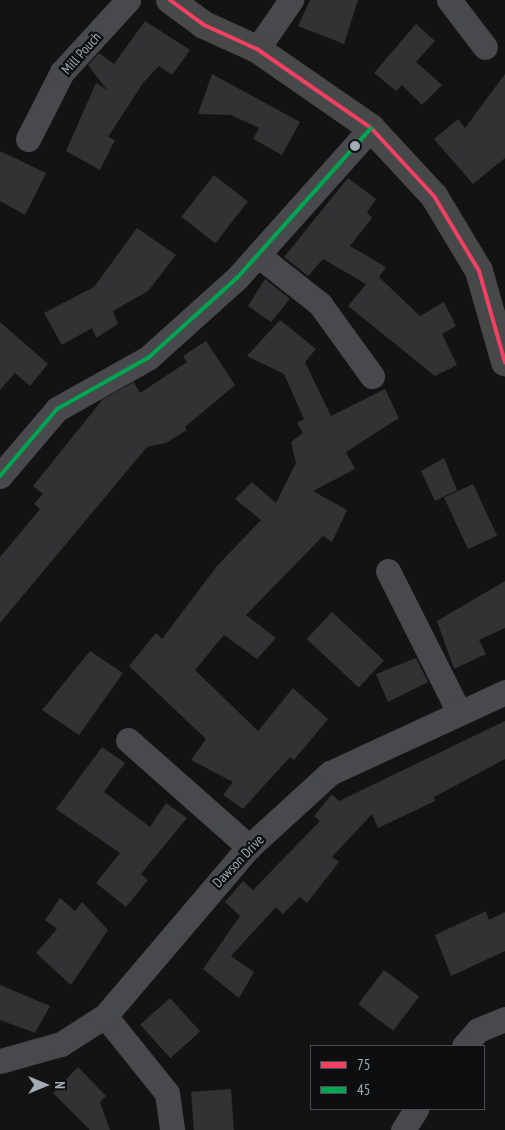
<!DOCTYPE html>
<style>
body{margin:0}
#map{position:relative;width:505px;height:1130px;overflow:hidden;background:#131313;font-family:"PT Sans Narrow",sans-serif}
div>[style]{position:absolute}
.building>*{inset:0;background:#323234;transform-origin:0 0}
.street>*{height:25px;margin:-12.5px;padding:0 12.5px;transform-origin:12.5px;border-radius:12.5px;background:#47494c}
.secondary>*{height:28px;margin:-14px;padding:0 14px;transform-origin:14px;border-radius:14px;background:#46484a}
.bus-1>*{height:4px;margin:-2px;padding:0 2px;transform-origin:2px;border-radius:2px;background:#f24062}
.bus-2>*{height:4px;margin:-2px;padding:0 2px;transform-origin:2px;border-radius:2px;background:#00a651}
.dots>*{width:14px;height:14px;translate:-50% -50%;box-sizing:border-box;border:2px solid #0d0e0f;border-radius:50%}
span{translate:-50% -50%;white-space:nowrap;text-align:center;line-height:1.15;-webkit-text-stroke:4.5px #0d0e0f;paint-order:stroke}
.street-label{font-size:14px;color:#a3abb5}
.legend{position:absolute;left:310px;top:1045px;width:175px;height:65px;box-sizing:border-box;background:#0d0e0f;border:1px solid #494d51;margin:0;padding:6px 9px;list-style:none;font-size:15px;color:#a3abb5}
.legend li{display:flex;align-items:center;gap:10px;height:25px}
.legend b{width:25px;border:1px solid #494d51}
.north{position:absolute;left:20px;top:1060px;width:50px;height:50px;-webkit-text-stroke:4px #0d0e0f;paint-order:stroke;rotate:90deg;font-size:14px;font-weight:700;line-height:20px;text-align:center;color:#a3abb5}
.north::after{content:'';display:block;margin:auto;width:18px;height:22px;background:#a3abb5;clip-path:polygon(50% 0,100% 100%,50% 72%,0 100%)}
</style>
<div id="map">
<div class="building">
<i style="clip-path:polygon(310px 0,358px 0,344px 44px,298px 26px)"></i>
<i style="clip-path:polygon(145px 21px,190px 50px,172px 75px,159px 66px,143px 83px,108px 137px,115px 140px,100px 170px,66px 151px,96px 83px,107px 90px,88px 65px,99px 53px,114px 64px)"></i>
<i style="clip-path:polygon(416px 24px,435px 41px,416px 62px,442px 85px,422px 105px,402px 85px,396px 91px,374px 73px)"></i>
<i style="clip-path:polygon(212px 74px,300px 122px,282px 155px,253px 139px,259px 128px,231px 115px,198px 114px)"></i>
<i style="clip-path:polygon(505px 74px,505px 158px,473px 184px,434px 139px,458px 119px,465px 128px)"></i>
<i style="clip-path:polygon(0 151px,46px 173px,25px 215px,0 201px)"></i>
<i style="left:214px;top:175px;width:43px;height:53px;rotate:38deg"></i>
<i style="clip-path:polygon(348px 178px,376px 199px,367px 212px,372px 218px,350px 246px,386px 267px,379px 277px,420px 316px,444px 302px,456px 326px,442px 334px,457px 365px,435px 376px,348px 306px,366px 284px,323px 259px,308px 276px,284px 257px)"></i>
<i style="clip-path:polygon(137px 228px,176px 255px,148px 291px,113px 311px,118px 324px,96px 338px,92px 328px,62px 345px,44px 313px,94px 287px)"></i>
<i style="clip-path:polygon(265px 279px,290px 299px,271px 322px,248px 306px)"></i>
<i style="clip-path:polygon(280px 320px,316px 349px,305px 362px,331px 416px,385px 389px,399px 418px,346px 452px,355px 469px,313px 491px,347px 510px,332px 542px,323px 536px,246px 615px,276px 638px,257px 659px,224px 635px,195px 670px,258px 731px,293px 688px,328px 719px,294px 760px,290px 757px,243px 809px,223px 795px,233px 782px,191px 760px,206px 739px,129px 666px,156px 633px,162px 639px,217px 566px,261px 520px,235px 499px,252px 482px,276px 503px,296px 463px,291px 442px,303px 433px,297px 423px,304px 419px,284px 374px,247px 356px)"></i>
<i style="clip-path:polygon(0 322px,48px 364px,30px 386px,15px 373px,0 390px)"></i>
<i style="clip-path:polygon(206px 341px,235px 385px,185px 427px,187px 430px,166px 443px,147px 447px,0 623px,0 557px,40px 509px,34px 504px,43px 494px,33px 486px,103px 399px,134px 382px,140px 393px,187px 362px,183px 356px)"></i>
<i style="clip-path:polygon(444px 458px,457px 490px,435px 501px,421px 471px)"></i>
<i style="left:473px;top:484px;width:57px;height:32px;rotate:65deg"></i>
<i style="clip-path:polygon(505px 581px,505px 628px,479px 640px,486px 654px,454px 669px,437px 621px)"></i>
<i style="left:332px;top:612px;width:71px;height:37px;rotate:43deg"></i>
<i style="clip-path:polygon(90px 651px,123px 673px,79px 735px,42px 710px)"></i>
<i style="clip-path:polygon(416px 658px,428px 682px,388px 702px,376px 674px)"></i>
<i style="clip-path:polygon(505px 721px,505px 759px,434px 797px,435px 801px,378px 828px,372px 814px,332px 857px,339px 862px,307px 903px,300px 897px,283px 914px,276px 907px,231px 956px,254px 972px,239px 998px,203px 969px,240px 916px,225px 902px,243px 881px,253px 890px,320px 821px,314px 816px,332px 794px,339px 801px)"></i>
<i style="clip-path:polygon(102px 747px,125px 763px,104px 792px,150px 827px,166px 803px,187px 818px,141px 874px,148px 880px,126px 907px,96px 883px,120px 853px,56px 809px)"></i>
<i style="clip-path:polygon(60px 898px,75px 911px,82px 902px,108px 930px,71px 985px,36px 953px,57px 929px,45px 920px)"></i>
<i style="clip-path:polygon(486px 911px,489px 920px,505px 912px,505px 951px,451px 976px,435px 935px)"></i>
<i style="left:384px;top:970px;width:44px;height:43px;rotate:37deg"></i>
<i style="clip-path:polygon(0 985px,50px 1006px,35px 1033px,0 1020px)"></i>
<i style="left:170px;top:998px;width:45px;height:40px;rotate:48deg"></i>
<i style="clip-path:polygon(78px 1067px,106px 1096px,100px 1102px,110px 1130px,90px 1130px,53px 1093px)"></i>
<i style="left:231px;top:1089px;width:41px;height:40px;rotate:86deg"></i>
</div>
<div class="street">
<i style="left:449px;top:0;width:59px;rotate:52.5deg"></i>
<i style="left:257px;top:49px;width:60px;rotate:-55.2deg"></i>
<i style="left:28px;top:139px;width:75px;rotate:-63.1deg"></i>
<i style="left:62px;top:72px;width:98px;rotate:-47.5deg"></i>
<i style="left:259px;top:256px;width:78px;rotate:38.2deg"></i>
<i style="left:320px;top:304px;width:89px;rotate:54.2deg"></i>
<i style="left:0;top:476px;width:88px;rotate:-49.6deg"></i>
<i style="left:57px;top:409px;width:104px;rotate:-29.3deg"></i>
<i style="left:148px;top:358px;width:120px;rotate:-42deg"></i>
<i style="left:237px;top:278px;width:201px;rotate:-48.2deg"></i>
<i style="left:388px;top:571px;width:158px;rotate:63.3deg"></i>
<i style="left:128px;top:740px;width:162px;rotate:41.5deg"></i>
<i style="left:105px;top:1016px;width:99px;rotate:51.2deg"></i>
<i style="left:167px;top:1093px;width:37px;rotate:82deg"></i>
<i style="left:464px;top:1046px;width:21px;rotate:-49deg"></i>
<i style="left:478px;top:1030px;width:29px;rotate:-22deg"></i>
<i style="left:0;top:1061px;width:63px;rotate:-15.6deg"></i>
<i style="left:61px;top:1044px;width:52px;rotate:-32.5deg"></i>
<i style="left:105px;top:1016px;width:222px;rotate:-49.6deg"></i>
<i style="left:249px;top:847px;width:110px;rotate:-42.4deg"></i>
<i style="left:330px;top:773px;width:193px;rotate:-24.8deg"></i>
<i style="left:403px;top:1130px;width:25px;rotate:-58deg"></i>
</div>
<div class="secondary">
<i style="left:170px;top:0;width:42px;rotate:36.3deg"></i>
<i style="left:204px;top:25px;width:58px;rotate:24.4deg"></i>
<i style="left:257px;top:49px;width:139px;rotate:34.7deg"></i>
<i style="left:371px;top:128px;width:93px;rotate:47.2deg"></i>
<i style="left:434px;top:196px;width:87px;rotate:59deg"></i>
<i style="left:479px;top:271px;width:95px;rotate:74.1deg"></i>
</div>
<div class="bus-1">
<i style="left:170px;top:0;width:42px;rotate:36.3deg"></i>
<i style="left:204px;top:25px;width:58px;rotate:24.4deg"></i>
<i style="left:257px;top:49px;width:139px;rotate:34.7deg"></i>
<i style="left:371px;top:128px;width:93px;rotate:47.2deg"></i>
<i style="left:434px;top:196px;width:87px;rotate:59deg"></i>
<i style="left:479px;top:271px;width:95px;rotate:74.1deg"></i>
</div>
<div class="bus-2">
<i style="left:0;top:476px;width:88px;rotate:-49.6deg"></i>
<i style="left:57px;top:409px;width:104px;rotate:-29.3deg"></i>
<i style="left:148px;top:358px;width:120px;rotate:-42deg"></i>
<i style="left:237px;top:278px;width:201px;rotate:-48.2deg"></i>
</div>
<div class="dots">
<i style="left:355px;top:146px;background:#a3abb5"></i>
</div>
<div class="street-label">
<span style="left:81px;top:53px;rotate:-48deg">Mill Pouch</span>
<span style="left:238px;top:861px;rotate:-46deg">Dawson Drive</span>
</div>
<ul class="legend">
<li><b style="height:6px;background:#f24062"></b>75</li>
<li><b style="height:6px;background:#00a651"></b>45</li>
</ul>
<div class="north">N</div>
</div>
